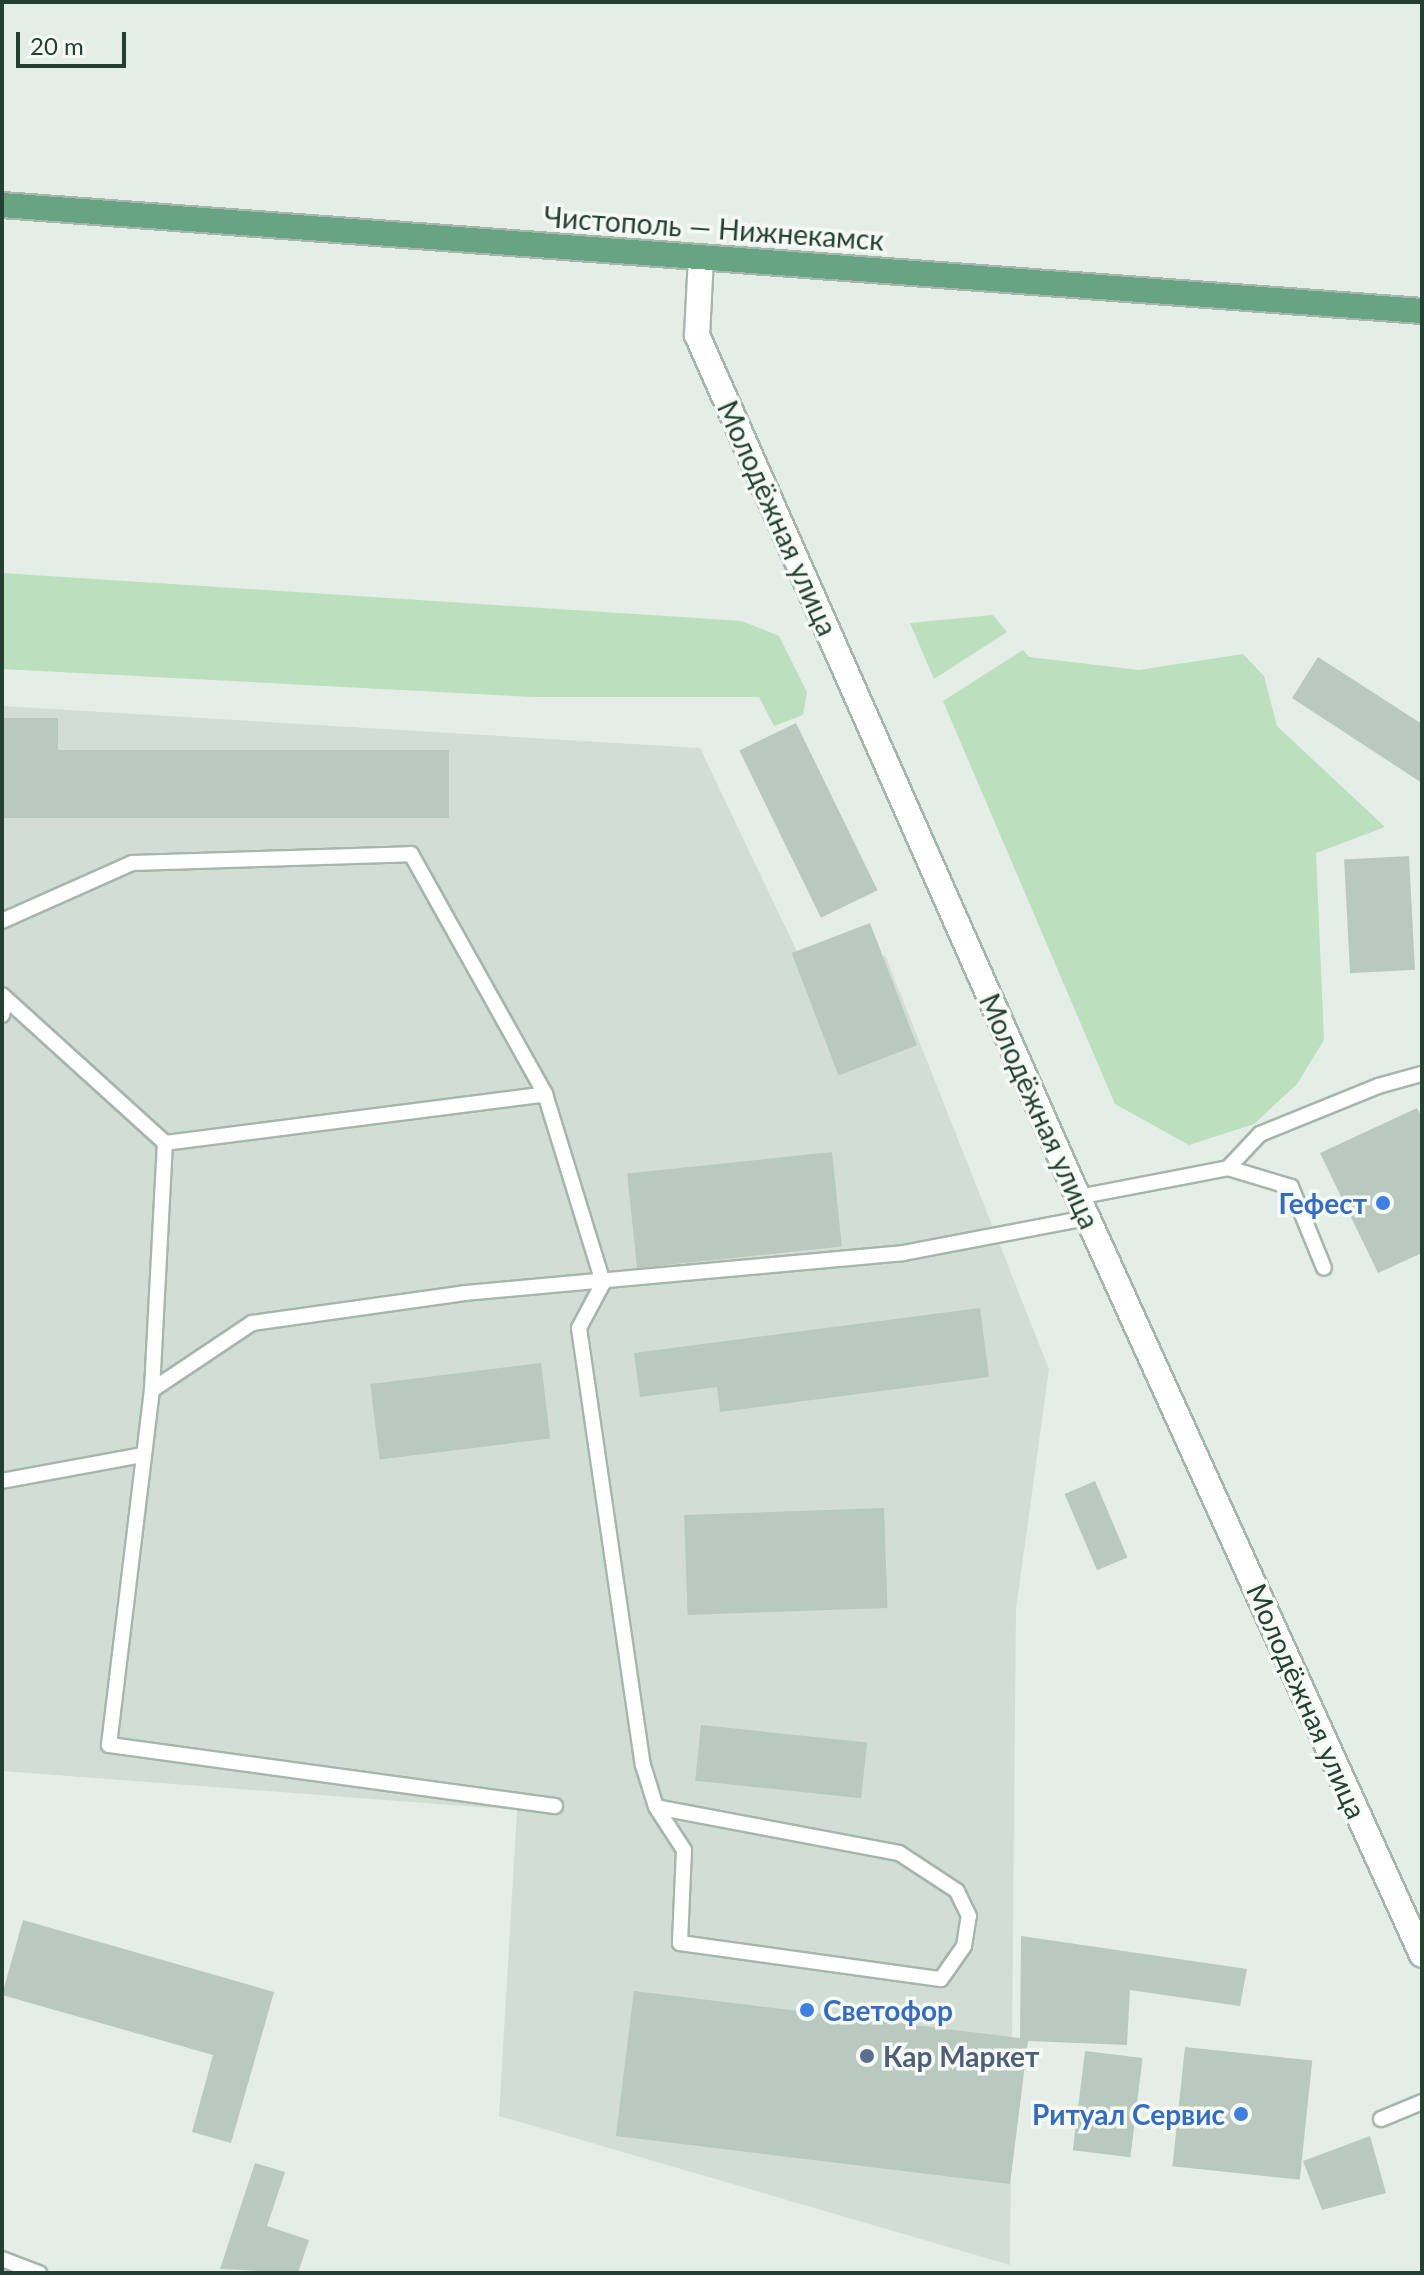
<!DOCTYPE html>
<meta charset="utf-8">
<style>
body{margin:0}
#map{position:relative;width:1424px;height:2275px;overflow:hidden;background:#e4eee7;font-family:Lato,sans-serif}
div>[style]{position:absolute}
.built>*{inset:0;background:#d2ded5}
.green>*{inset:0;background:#bcdfbd}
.building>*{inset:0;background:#b9c9bf;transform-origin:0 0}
.roads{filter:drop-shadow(2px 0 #a6b6ac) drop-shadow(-2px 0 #a6b6ac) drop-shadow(0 2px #a6b6ac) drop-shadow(0 -2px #a6b6ac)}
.service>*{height:14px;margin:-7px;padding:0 7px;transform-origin:7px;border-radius:7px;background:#fff}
.minor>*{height:24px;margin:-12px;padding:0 12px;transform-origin:12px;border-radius:12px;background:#fff}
.primary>*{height:24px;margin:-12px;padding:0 12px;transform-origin:12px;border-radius:12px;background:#67a484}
.dots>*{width:22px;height:22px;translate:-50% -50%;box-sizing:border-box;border:4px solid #f5faf6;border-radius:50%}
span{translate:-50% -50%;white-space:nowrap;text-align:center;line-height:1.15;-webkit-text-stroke:7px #f5faf6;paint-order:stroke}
.street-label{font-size:28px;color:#234030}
.shop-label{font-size:28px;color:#366cbe;font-weight:700}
.right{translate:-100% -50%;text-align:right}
.left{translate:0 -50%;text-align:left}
.service-label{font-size:28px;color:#4e5e75;font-weight:700}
.frame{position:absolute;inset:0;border:4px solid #234030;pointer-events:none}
.scale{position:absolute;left:16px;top:32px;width:110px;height:36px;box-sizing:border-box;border:4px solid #234030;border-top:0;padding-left:10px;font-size:24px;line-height:28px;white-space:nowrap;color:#234030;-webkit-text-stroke:6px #f5faf6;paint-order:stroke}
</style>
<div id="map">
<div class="built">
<i style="clip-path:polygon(2px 706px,700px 748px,814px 987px,885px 955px,1049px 1369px,1016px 1609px,1010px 2265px,499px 2116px,517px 1810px,2px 1771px)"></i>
</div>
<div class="green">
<i style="clip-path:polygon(2px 573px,742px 621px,779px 636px,807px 692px,803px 715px,774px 726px,759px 697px,534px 697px,2px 669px)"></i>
<i style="clip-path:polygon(993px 615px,1007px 632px,934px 679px,910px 623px)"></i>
<i style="clip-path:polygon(1023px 650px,1029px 657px,1139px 670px,1243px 654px,1264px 676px,1277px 726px,1385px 827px,1316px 853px,1324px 1040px,1297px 1084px,1254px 1124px,1189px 1145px,1115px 1104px,943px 701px)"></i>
</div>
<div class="building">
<i style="clip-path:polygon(1318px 657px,1422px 724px,1422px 783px,1292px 698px)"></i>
<i style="clip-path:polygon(2px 718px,58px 718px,58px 750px,449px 750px,449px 818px,2px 818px)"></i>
<i style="left:796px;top:723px;width:186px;height:63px;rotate:64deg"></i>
<i style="left:1409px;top:856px;width:114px;height:65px;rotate:87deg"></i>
<i style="left:870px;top:923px;width:131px;height:84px;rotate:69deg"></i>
<i style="clip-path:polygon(1417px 1108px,1422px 1118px,1422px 1253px,1378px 1273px,1320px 1153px)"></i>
<i style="left:832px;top:1152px;width:95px;height:206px;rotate:84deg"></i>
<i style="clip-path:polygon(980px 1308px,989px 1377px,720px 1412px,717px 1387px,640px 1397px,634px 1353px)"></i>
<i style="left:541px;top:1363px;width:76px;height:172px;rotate:83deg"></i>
<i style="left:1095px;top:1481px;width:83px;height:33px;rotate:67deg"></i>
<i style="left:884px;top:1508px;width:100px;height:200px;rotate:88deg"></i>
<i style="left:701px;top:1725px;width:167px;height:56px;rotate:6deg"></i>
<i style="clip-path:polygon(23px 1920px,274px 1992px,231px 2143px,192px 2132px,213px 2055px,2px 1995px)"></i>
<i style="clip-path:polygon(1021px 1936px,1247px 1969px,1240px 2006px,1130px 1990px,1127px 2045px,1028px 2041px,1010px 2184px,616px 2136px,634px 1991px,1020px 2038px)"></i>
<i style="left:1185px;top:2047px;width:128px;height:120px;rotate:6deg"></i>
<i style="left:1085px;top:2051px;width:58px;height:100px;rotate:7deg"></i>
<i style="clip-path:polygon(1370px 2136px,1386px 2193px,1322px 2210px,1303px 2161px)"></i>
<i style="clip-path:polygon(255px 2163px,285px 2172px,267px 2226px,309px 2240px,298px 2273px,220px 2269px)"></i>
</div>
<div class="roads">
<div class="service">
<i style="left:2px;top:921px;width:142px;rotate:-24deg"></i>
<i style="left:132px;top:863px;width:279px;rotate:-1.8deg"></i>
<i style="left:411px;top:854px;width:275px;rotate:60.8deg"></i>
<i style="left:2px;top:995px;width:220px;rotate:42.2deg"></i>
<i style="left:2px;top:1015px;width:16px;rotate:-76deg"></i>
<i style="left:1228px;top:1168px;width:47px;rotate:-46.7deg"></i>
<i style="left:1260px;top:1134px;width:127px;rotate:-22.1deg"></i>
<i style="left:1378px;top:1086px;width:46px;rotate:-15.3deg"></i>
<i style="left:1078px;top:1197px;width:153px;rotate:-10.9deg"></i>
<i style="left:1228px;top:1168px;width:66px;rotate:16.8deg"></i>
<i style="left:1291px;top:1187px;width:87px;rotate:67.8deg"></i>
<i style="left:152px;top:1390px;width:247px;rotate:-87deg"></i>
<i style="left:165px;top:1143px;width:383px;rotate:-7.3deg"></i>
<i style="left:545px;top:1094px;width:198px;rotate:72.9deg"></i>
<i style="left:603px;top:1283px;width:51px;rotate:118.1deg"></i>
<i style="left:579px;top:1328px;width:442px;rotate:81.7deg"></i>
<i style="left:643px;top:1765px;width:44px;rotate:72.8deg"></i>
<i style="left:656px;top:1807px;width:51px;rotate:56.9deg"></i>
<i style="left:684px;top:1850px;width:93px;rotate:92.5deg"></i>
<i style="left:680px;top:1943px;width:263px;rotate:7.9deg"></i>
<i style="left:941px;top:1979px;width:40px;rotate:-55.1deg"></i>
<i style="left:964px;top:1946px;width:30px;rotate:-81deg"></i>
<i style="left:969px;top:1916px;width:28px;rotate:-116deg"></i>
<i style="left:957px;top:1891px;width:69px;rotate:-146.8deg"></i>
<i style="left:899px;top:1853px;width:247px;rotate:-169.3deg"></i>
<i style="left:2px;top:1481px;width:142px;rotate:-10.5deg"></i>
<i style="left:555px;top:1806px;width:450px;rotate:-172.2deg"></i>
<i style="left:109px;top:1745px;width:358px;rotate:-83.1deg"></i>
<i style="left:152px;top:1390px;width:120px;rotate:-33.8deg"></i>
<i style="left:252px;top:1323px;width:215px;rotate:-8deg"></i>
<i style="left:465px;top:1293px;width:440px;rotate:-5.2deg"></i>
<i style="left:903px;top:1253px;width:187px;rotate:-10.8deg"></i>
<i style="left:1381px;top:2119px;width:44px;rotate:-22.5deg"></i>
<i style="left:2px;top:2259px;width:40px;rotate:21deg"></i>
</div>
<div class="minor">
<i style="left:701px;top:257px;width:78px;rotate:92.9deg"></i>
<i style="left:697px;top:335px;width:942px;rotate:66.15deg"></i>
<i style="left:1078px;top:1197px;width:832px;rotate:65.59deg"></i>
</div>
<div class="primary">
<i style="left:2px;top:205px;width:1424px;rotate:4.27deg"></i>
</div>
</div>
<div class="dots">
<i style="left:1383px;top:1203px;background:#3f7fe0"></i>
<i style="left:807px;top:2010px;background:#3f7fe0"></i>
<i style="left:867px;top:2056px;background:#5c6f8a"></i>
<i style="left:1241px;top:2114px;background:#3f7fe0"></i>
</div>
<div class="street-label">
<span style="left:714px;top:228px;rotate:4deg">Чистополь — Нижнекамск</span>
<span style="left:778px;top:518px;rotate:66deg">Молодёжная улица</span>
<span style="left:1040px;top:1111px;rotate:66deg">Молодёжная улица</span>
<span style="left:1307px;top:1701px;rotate:66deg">Молодёжная улица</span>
</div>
<div class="shop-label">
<span class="right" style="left:1367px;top:1203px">Гефест</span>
<span class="left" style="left:823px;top:2010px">Светофор</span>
<span class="right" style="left:1225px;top:2114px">Ритуал Сервис</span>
</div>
<div class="service-label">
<span class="left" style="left:883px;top:2056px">Кар Маркет</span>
</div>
<div class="frame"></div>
<div class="scale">20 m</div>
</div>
